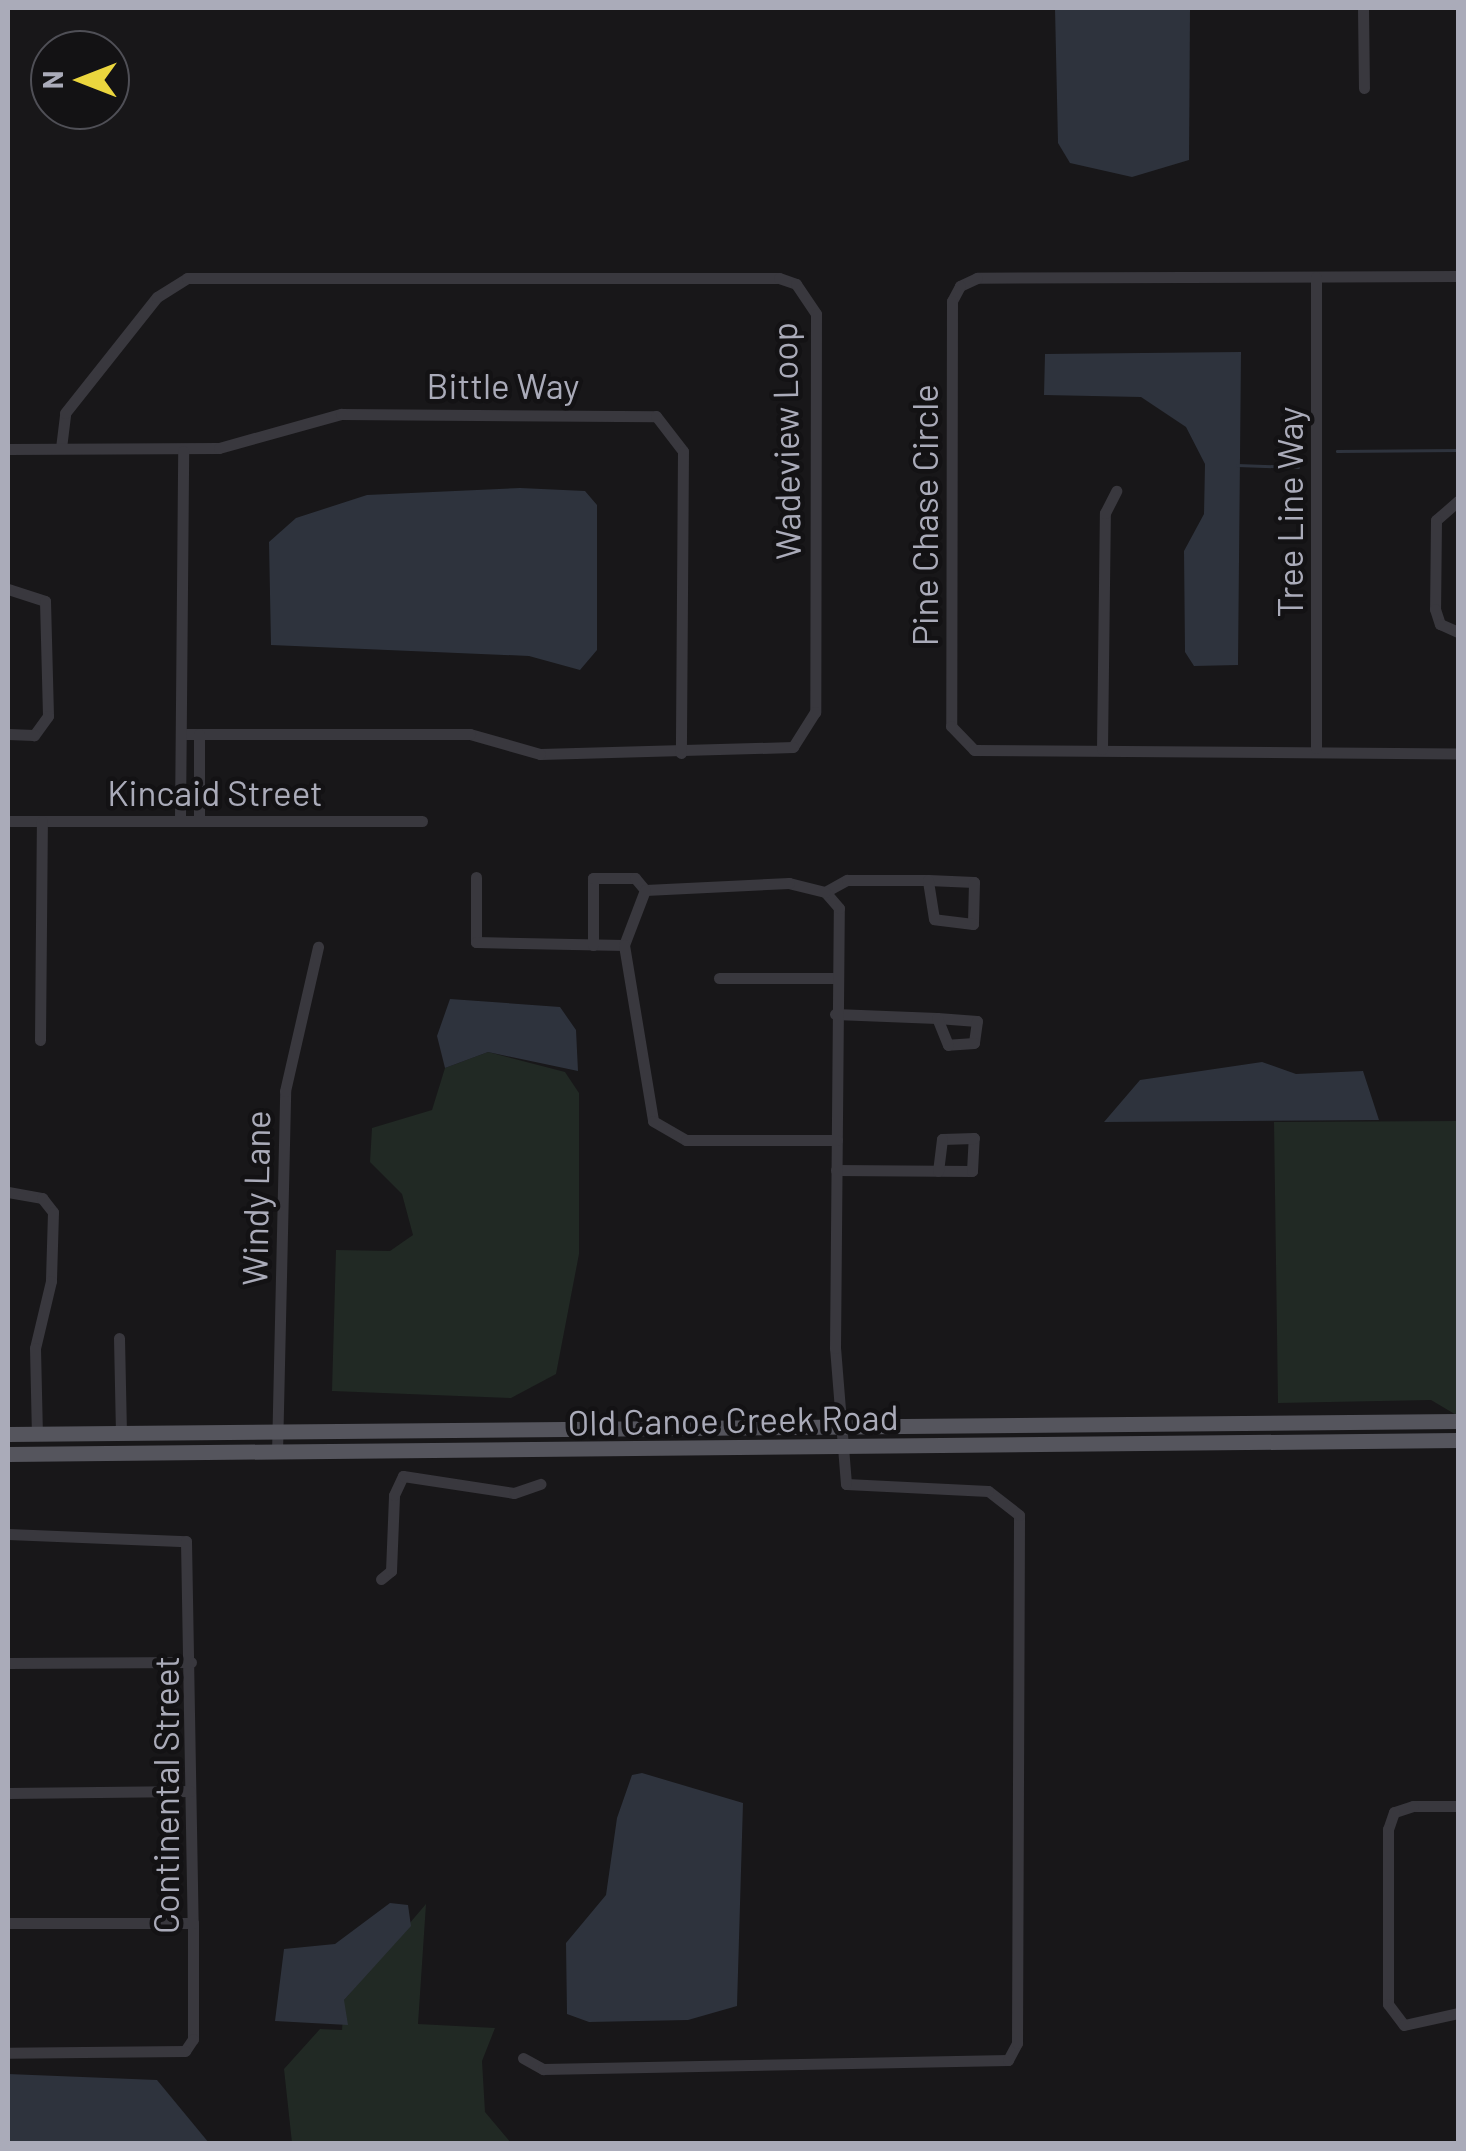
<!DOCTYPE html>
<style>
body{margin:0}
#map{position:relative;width:1466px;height:2151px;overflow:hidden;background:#181719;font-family:Barlow,sans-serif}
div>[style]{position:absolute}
.green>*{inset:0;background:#212924}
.water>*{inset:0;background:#2e333d}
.stream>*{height:2.5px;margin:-1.25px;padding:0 1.25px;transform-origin:1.25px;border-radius:1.25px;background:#2e333d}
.minor>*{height:11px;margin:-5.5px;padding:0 5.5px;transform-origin:5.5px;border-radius:5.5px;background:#39383e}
.major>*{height:15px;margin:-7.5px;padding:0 7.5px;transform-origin:7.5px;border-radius:7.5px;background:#55555d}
span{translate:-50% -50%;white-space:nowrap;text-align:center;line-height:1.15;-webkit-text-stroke:9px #131214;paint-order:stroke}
.street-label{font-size:35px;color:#aaabb9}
.frame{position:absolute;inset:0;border:10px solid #aaabb9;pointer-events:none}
.north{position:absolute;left:30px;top:30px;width:100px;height:100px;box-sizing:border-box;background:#131214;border:2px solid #4f4f56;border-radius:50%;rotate:270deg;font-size:28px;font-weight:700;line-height:40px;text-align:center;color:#aaabb9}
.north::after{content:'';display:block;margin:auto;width:35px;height:45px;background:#ebd63e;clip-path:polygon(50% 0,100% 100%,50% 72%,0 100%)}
</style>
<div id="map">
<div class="green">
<i style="clip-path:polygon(488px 1052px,565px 1072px,579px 1093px,579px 1254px,556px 1374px,511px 1398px,332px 1391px,336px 1250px,390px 1251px,413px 1235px,402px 1194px,370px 1162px,372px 1128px,432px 1110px,445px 1068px)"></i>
<i style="clip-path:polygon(1458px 1121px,1458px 1416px,1431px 1400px,1278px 1403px,1274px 1122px)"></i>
<i style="clip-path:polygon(426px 1904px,418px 2024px,495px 2028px,482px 2061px,485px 2112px,511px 2143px,292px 2143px,284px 2069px,320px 2029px,342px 2030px,344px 2000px)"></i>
</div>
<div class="water">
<i style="clip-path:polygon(1055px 8px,1190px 8px,1189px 160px,1132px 177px,1070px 163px,1058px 143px)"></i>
<i style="clip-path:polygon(1241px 352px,1238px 665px,1194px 666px,1185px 652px,1184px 551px,1204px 514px,1205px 464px,1186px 427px,1141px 397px,1044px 395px,1045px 354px)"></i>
<i style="clip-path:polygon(520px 488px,585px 491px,597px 505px,597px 650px,580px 670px,529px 656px,271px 645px,269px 542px,296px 518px,367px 495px)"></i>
<i style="clip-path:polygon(450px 999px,560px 1007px,576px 1030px,578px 1071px,488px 1052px,445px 1068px,437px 1036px)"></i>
<i style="clip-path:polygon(1262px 1062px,1296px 1074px,1363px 1071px,1379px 1120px,1104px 1122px,1140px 1080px)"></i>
<i style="clip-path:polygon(642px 1773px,743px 1803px,737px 2006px,688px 2020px,589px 2022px,567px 2014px,566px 1943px,606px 1895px,617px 1818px,632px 1775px)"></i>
<i style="clip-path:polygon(390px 1903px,408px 1905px,411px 1926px,344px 2000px,348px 2025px,275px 2021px,284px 1949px,335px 1944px)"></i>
<i style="clip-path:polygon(8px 2074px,157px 2080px,209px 2143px,8px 2143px)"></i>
</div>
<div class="stream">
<i style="left:1337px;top:451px;width:121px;rotate:-0.5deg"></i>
<i style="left:1237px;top:465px;width:61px;rotate:1.9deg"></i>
</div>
<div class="minor">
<i style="left:1363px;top:8px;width:80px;rotate:89.3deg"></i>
<i style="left:1458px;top:276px;width:481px;rotate:179.8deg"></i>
<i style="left:977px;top:278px;width:19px;rotate:155deg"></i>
<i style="left:960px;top:286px;width:17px;rotate:118deg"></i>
<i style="left:952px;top:301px;width:425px;rotate:90.1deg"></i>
<i style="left:951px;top:726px;width:33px;rotate:46deg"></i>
<i style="left:974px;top:750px;width:484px;rotate:0.4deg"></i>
<i style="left:1316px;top:277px;width:471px;rotate:90deg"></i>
<i style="left:61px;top:448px;width:35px;rotate:-83deg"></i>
<i style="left:65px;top:413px;width:148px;rotate:-51.6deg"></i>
<i style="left:157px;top:297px;width:36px;rotate:-32deg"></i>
<i style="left:187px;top:278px;width:592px"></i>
<i style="left:779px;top:278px;width:18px;rotate:19deg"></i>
<i style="left:796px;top:284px;width:36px;rotate:56deg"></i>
<i style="left:816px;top:314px;width:398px;rotate:90.1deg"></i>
<i style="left:815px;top:712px;width:41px;rotate:122.2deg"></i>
<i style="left:793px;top:747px;width:253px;rotate:178.4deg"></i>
<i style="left:540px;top:754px;width:73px;rotate:-164.1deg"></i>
<i style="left:470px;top:734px;width:289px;rotate:180deg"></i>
<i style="left:8px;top:449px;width:211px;rotate:-0.3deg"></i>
<i style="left:219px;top:448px;width:127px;rotate:-15.6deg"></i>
<i style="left:341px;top:414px;width:315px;rotate:0.4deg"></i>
<i style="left:656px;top:416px;width:44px;rotate:52.4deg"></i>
<i style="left:683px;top:451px;width:302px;rotate:90.4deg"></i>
<i style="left:1458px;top:501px;width:29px;rotate:139deg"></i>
<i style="left:1436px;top:520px;width:89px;rotate:90.6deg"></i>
<i style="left:1435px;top:609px;width:16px;rotate:72deg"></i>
<i style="left:1440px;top:624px;width:20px;rotate:24deg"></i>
<i style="left:8px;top:589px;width:39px;rotate:18deg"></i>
<i style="left:45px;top:601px;width:115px;rotate:88.5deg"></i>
<i style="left:48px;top:716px;width:24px;rotate:126deg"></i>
<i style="left:34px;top:735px;width:26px;rotate:-178deg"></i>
<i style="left:1102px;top:749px;width:236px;rotate:-89.3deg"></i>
<i style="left:1105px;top:513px;width:25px;rotate:-63deg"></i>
<i style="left:180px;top:818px;width:367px;rotate:-89.5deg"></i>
<i style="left:199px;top:818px;width:84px;rotate:-90deg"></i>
<i style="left:8px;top:821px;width:414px"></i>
<i style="left:476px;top:877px;width:65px;rotate:90deg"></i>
<i style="left:476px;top:942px;width:148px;rotate:1.2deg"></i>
<i style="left:825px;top:892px;width:25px;rotate:-29deg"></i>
<i style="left:847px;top:880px;width:81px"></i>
<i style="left:928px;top:880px;width:46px;rotate:2.5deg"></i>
<i style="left:974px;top:882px;width:42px;rotate:91.4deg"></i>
<i style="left:973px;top:924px;width:39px;rotate:-173deg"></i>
<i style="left:934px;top:919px;width:39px;rotate:-99deg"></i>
<i style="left:593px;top:945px;width:67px;rotate:-90deg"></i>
<i style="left:593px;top:878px;width:42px"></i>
<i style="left:635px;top:878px;width:16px;rotate:50deg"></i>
<i style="left:719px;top:978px;width:119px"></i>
<i style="left:835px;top:1014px;width:102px;rotate:2.2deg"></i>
<i style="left:937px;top:1018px;width:40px;rotate:4.3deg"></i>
<i style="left:977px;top:1021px;width:22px;rotate:98deg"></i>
<i style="left:974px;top:1043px;width:26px;rotate:176deg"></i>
<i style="left:948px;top:1045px;width:29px;rotate:-112deg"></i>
<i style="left:40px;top:1040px;width:219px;rotate:-89.5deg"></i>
<i style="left:836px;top:1170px;width:136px;rotate:0.4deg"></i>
<i style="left:972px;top:1171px;width:33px;rotate:-87deg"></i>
<i style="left:974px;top:1138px;width:32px;rotate:178deg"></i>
<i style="left:942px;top:1139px;width:32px;rotate:97deg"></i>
<i style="left:8px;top:1192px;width:35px;rotate:10deg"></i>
<i style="left:42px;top:1198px;width:18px;rotate:52deg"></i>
<i style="left:53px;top:1212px;width:69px;rotate:91.7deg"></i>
<i style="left:51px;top:1281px;width:69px;rotate:103.4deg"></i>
<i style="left:35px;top:1348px;width:86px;rotate:88.7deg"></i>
<i style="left:119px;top:1338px;width:95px;rotate:88.8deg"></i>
<i style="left:277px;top:1453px;width:362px;rotate:-88.7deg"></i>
<i style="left:285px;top:1091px;width:148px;rotate:-77.1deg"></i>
<i style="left:8px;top:1534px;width:178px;rotate:2.3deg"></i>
<i style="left:186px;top:1541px;width:382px;rotate:89deg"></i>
<i style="left:193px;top:1923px;width:116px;rotate:90deg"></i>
<i style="left:193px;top:2039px;width:14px;rotate:124deg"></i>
<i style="left:185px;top:2051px;width:177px;rotate:179.4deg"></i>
<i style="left:381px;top:1579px;width:13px;rotate:-39deg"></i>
<i style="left:391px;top:1571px;width:76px;rotate:-87.7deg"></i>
<i style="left:394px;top:1495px;width:21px;rotate:-65deg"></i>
<i style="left:403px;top:1476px;width:112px;rotate:8.7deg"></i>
<i style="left:514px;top:1493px;width:28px;rotate:-19deg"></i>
<i style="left:8px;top:1663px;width:183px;rotate:-0.3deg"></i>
<i style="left:8px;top:1793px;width:182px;rotate:-0.6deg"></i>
<i style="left:1458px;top:1806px;width:45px;rotate:180deg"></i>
<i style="left:1413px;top:1806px;width:20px;rotate:162deg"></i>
<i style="left:1394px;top:1812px;width:18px;rotate:109deg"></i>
<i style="left:1388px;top:1829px;width:175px;rotate:90deg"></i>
<i style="left:1388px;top:2004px;width:26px;rotate:53deg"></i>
<i style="left:1404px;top:2025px;width:55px;rotate:-12.5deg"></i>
<i style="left:8px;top:1923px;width:185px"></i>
<i style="left:523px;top:2058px;width:23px;rotate:29deg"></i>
<i style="left:543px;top:2069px;width:465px;rotate:-1.1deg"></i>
<i style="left:1008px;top:2060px;width:19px;rotate:-62deg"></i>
<i style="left:1017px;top:2043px;width:528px;rotate:-89.78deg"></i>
<i style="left:1019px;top:1515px;width:39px;rotate:-142deg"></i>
<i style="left:988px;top:1491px;width:142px;rotate:-177.2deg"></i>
<i style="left:846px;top:1484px;width:136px;rotate:-94.6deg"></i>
<i style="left:835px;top:1348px;width:440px;rotate:-89.5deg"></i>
<i style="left:839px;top:908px;width:21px;rotate:-131deg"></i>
<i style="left:825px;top:892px;width:37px;rotate:-166deg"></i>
<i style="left:789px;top:883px;width:144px;rotate:177.2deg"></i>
<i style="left:645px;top:890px;width:59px;rotate:110.9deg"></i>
<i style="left:624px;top:945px;width:178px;rotate:80.6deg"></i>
<i style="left:653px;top:1121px;width:38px;rotate:30deg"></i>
<i style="left:686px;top:1140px;width:151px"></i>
</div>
<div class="major">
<i style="left:8px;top:1434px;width:1450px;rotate:-0.51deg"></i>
<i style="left:8px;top:1454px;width:1450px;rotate:-0.55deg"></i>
</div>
<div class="street-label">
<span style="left:503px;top:385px">Bittle Way</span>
<span style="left:785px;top:441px;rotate:-91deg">Wadeview Loop</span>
<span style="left:1289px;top:512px;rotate:-90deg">Tree Line Way</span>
<span style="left:924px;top:515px;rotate:-90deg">Pine Chase Circle</span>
<span style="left:215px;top:792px">Kincaid Street</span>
<span style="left:255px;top:1198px;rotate:-89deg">Windy Lane</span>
<span style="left:733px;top:1419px;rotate:-1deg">Old Canoe Creek Road</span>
<span style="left:165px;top:1795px;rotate:-90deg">Continental Street</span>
</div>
<div class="frame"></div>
<div class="north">N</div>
</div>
